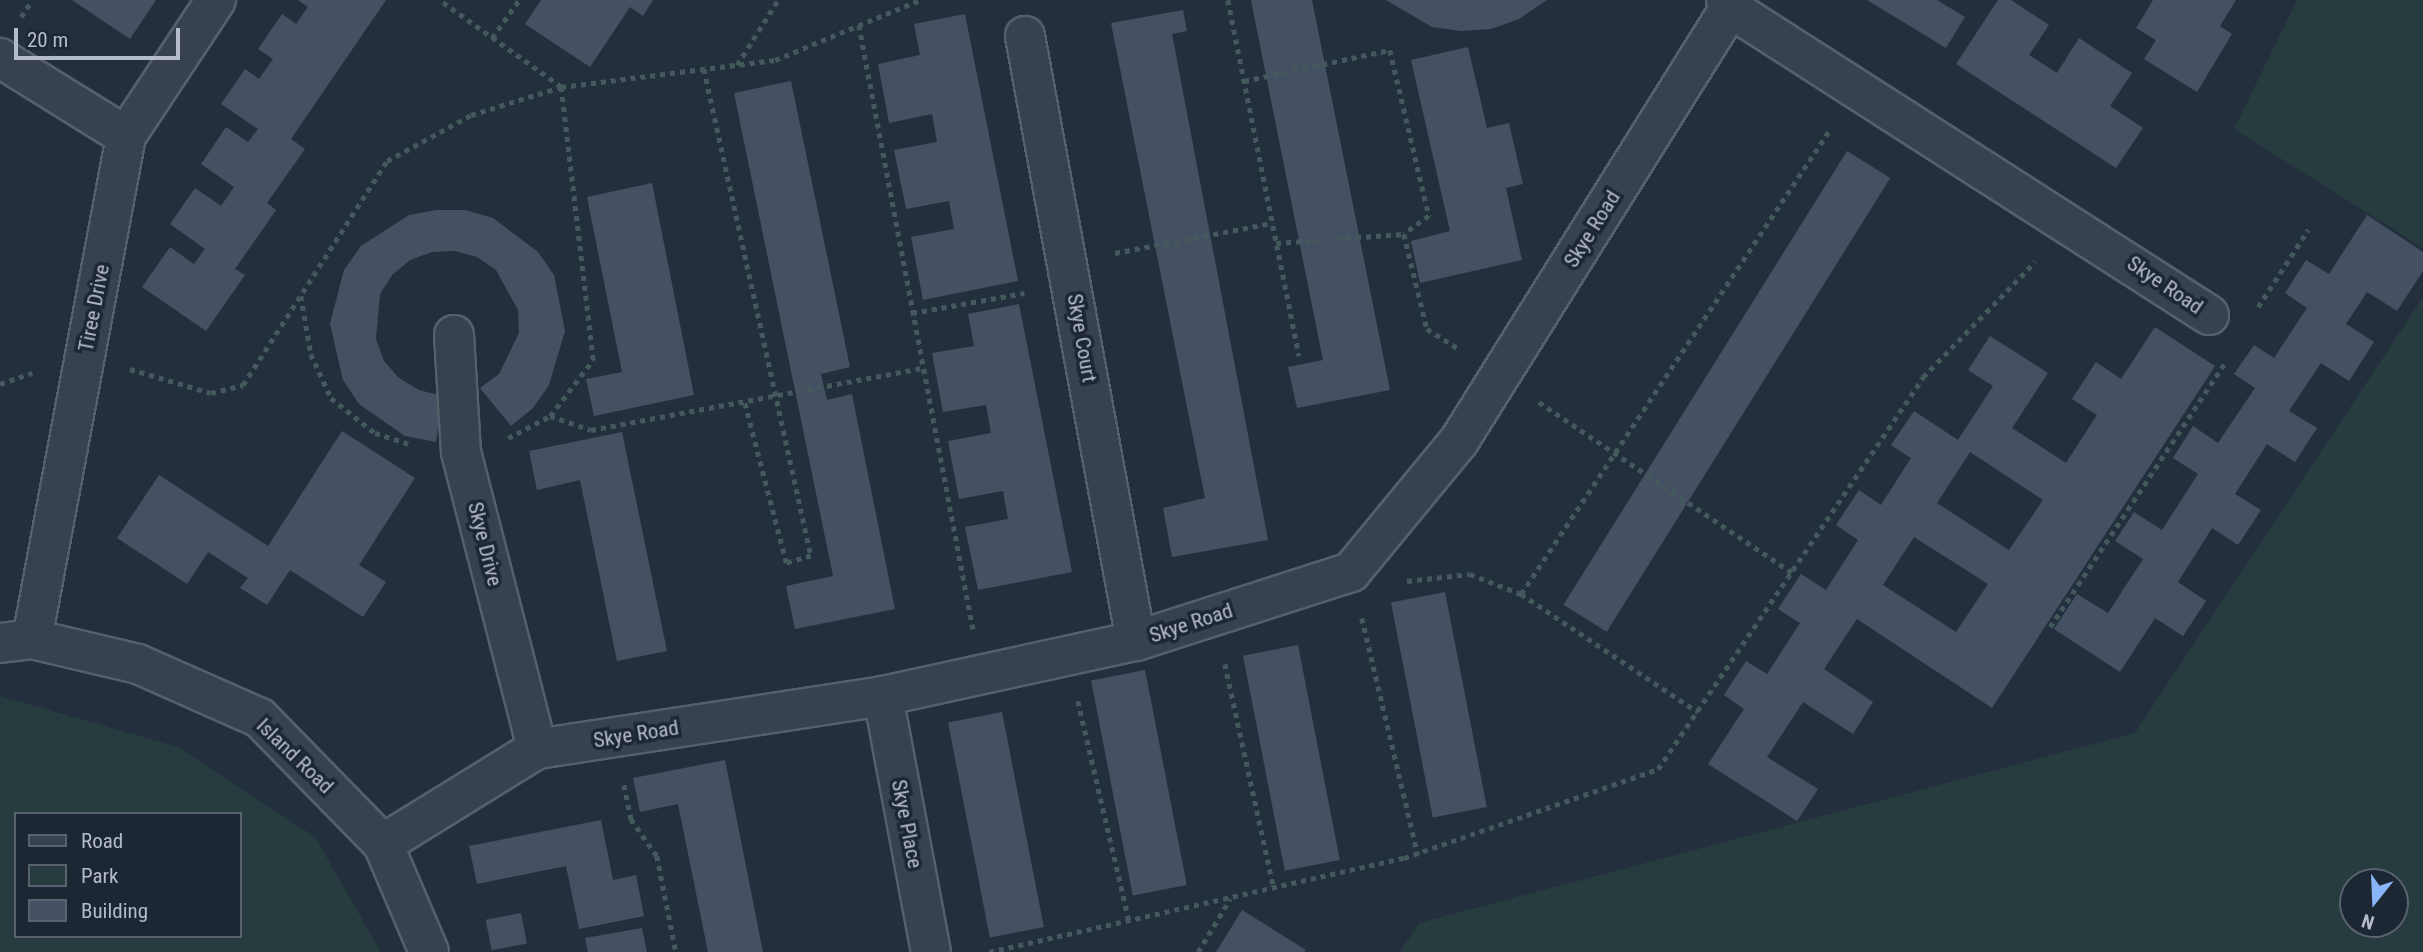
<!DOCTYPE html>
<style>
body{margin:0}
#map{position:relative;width:2423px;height:952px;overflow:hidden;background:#242f3e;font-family:"Roboto Condensed",sans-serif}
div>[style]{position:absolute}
.green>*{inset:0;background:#263c3f}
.building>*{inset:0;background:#455162;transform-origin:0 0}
.path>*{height:4.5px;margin-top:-2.25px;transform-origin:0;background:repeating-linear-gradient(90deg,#44595c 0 5px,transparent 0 10px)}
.roads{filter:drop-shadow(2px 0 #565f6c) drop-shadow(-2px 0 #565f6c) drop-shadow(0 2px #565f6c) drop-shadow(0 -2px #565f6c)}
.minor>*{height:38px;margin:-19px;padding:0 19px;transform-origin:19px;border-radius:19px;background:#38414e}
span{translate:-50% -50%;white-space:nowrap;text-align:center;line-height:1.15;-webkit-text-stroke:7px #1d2633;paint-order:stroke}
.street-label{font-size:21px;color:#b4bcc9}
.legend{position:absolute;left:14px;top:812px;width:228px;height:126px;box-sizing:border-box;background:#1d2633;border:2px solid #59626f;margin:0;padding:9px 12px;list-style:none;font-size:21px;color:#b4bcc9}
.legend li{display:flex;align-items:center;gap:14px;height:35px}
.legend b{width:35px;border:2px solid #59626f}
.north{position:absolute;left:2339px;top:868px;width:70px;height:70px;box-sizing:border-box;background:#1d2633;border:2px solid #59626f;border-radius:50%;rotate:198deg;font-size:19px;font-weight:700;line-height:28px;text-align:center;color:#b4bcc9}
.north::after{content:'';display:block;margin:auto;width:24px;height:32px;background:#8ab4f8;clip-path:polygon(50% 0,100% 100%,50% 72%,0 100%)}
.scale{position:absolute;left:14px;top:28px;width:166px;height:32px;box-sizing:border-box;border:4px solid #b4bcc9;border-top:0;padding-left:9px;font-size:21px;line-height:24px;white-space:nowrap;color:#b4bcc9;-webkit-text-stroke:5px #1d2633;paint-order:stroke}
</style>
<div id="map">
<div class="green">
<i style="clip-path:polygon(2297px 0,2423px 0,2423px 248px,2234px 129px)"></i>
<i style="clip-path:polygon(evenodd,2423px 297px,2423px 952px,1400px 952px,1419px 923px,2135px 733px,2423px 297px,2353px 882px,2395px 882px,2395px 924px,2353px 924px,2353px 882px)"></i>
<i style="clip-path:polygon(evenodd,0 696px,178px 747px,315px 837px,381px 952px,0 952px,0 696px,16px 814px,240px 814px,240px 936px,16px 936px,16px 814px)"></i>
</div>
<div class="building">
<i style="clip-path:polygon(72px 0,156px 0,130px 39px)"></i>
<i style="clip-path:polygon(298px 0,386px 0,291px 139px,305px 149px,267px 203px,276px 210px,235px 269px,245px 275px,206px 331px,142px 287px,170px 247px,194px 264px,205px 249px,170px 224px,195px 188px,221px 206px,234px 187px,201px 164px,226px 127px,248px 142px,258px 129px,221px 104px,245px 69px,259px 79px,273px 59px,258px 49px,282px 14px,296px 24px,308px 7px)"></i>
<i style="clip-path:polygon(541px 0,653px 0,643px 16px,630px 7px,590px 67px,525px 24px)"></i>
<i style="clip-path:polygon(1251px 0,1312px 0,1390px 390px,1297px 408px,1288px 367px,1323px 360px)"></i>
<i style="clip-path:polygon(1386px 0,1547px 0,1519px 19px,1491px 29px,1461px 31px,1432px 27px)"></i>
<i style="clip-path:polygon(1867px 0,1937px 0,1965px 17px,1946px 48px)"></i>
<i style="clip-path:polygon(1998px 0,2011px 0,2049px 25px,2029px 55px,2057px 73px,2079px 38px,2132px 73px,2110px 106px,2143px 128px,2116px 168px,1956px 64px)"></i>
<i style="clip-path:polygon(2153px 0,2236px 0,2220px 26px,2232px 34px,2197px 92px,2144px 59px,2156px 40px,2136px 28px)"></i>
<i style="clip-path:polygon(1183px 10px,1187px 31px,1172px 34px,1268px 540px,1172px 557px,1163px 508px,1205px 498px,1111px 23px)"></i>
<i style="clip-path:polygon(965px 14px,1018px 281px,923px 300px,911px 237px,954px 229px,949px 201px,906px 209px,894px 150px,937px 142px,932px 114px,889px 123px,878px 64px,920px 55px,914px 24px)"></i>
<i style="clip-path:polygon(1468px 47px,1487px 128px,1509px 123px,1523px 184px,1506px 188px,1522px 260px,1420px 283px,1411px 241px,1450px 231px,1411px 60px)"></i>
<i style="clip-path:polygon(791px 81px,850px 367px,821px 374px,827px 400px,852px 394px,895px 609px,795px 629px,786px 586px,833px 576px,734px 93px)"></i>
<i style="left:1847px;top:151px;width:51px;height:535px;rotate:32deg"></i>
<i style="clip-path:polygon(652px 183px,694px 395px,594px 416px,586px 379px,622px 372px,587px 197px)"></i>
<i style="clip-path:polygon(436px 210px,465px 210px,493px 218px,538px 252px,554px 275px,565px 331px,549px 385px,533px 408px,511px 426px,480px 388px,499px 374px,519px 333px,518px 310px,496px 270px,477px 257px,455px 251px,432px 252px,410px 260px,392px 275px,380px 294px,376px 339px,384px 361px,399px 378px,419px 390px,442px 396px,436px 442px,405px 436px,359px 404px,343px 380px,330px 324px,344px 270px,361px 246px,409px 215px)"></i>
<i style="clip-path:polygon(2367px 215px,2423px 252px,2423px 271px,2397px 311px,2367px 292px,2346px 324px,2374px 342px,2349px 381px,2321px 363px,2289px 411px,2317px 428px,2295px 462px,2267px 444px,2235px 494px,2261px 510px,2238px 545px,2212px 528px,2178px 582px,2206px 601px,2183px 636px,2155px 618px,2120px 672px,2054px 629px,2077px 594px,2108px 613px,2143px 559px,2115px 541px,2134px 512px,2162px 530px,2198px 474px,2173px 458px,2193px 426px,2218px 443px,2255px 388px,2234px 374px,2254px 345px,2274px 358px,2307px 308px,2285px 293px,2306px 260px,2329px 274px)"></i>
<i style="clip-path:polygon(1019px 304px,1072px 572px,978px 590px,965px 527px,1008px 519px,1003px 491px,959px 499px,948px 441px,991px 433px,986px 405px,943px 412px,932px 353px,974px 346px,968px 314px)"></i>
<i style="clip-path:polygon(evenodd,2155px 327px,2215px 366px,1992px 708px,1857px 619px,1824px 669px,1873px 702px,1853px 734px,1803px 702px,1767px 757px,1818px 789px,1797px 821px,1708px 764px,1744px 709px,1724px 695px,1746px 661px,1767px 674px,1800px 623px,1778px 609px,1801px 574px,1826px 590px,1858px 540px,1836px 525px,1859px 490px,1881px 505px,1911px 458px,1891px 445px,1914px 411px,1958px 440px,1993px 386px,1968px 370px,1990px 336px,2048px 373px,2012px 428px,2066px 463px,2097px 415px,2072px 399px,2096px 362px,2121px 379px,2155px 327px,1970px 452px,2043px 500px,2009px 550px,1937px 503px,1970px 452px,2155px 327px,1914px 537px,1988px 584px,1956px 632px,1883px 585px,1914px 537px)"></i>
<i style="clip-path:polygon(342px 431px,415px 478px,359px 565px,386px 582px,363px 617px,290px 570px,267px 605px,240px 588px,248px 578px,208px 552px,187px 584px,117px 538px,159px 475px,268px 546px)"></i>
<i style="clip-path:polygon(622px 432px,667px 651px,617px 661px,580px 480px,537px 490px,529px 451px)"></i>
<i style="left:1445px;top:592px;width:219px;height:55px;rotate:79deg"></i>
<i style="left:1298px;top:645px;width:219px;height:56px;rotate:79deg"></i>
<i style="left:1145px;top:670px;width:219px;height:55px;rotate:79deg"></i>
<i style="left:1002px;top:712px;width:219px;height:55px;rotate:79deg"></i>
<i style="clip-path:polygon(725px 760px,763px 952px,708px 952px,678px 804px,640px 812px,633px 778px)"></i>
<i style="clip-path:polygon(601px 820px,613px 880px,636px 875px,644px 916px,579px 929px,566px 866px,477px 884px,469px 846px)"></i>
<i style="clip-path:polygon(1242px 910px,1306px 950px,1304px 952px,1216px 952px)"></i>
<i style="left:521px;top:913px;width:31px;height:36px;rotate:79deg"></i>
<i style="clip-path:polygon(642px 928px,647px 952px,588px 952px,585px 938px)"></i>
</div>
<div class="path">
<i style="left:1228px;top:0;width:363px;rotate:78.7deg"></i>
<i style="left:21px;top:17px;width:20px;rotate:-57deg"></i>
<i style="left:859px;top:25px;width:615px;rotate:79.31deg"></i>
<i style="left:492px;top:38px;width:47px;rotate:-54.6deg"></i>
<i style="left:737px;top:65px;width:77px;rotate:-57.8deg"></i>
<i style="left:704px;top:69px;width:499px;rotate:77.6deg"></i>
<i style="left:811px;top:556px;width:26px;rotate:164deg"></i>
<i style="left:786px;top:563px;width:167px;rotate:-104.5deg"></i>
<i style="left:1244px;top:81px;width:149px;rotate:-12deg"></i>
<i style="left:1390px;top:50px;width:171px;rotate:76.8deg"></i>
<i style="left:1429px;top:216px;width:31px;rotate:144deg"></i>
<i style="left:1404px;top:234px;width:98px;rotate:76.4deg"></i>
<i style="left:1427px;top:329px;width:38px;rotate:32deg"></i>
<i style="left:1276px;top:243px;width:128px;rotate:-4deg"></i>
<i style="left:1115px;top:253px;width:160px;rotate:-10.8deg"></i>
<i style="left:301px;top:296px;width:59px;rotate:80.2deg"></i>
<i style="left:311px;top:354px;width:48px;rotate:65.6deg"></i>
<i style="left:331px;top:398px;width:56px;rotate:38.5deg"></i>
<i style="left:375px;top:433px;width:38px;rotate:18deg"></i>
<i style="left:2258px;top:307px;width:92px;rotate:-57deg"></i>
<i style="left:912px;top:313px;width:114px;rotate:-10.1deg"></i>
<i style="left:130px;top:369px;width:84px;rotate:16.5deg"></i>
<i style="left:211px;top:393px;width:33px;rotate:-14deg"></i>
<i style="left:243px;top:385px;width:266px;rotate:-57.3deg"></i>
<i style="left:387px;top:161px;width:96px;rotate:-28.7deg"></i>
<i style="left:471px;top:115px;width:94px;rotate:-17.3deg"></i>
<i style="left:561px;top:87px;width:150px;rotate:-144.5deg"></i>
<i style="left:0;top:384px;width:34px;rotate:-19deg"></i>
<i style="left:1539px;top:402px;width:308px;rotate:34deg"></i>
<i style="left:550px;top:416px;width:43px;rotate:18.9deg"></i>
<i style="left:591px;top:430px;width:337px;rotate:-10.6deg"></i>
<i style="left:508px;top:438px;width:47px;rotate:-27.6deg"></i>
<i style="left:550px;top:416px;width:71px;rotate:-52.5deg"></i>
<i style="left:593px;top:360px;width:275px;rotate:-96.7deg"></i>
<i style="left:561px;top:87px;width:216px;rotate:-7.2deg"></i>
<i style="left:775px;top:60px;width:157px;rotate:-22.5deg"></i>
<i style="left:1407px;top:581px;width:63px;rotate:-6.3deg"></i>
<i style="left:1470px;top:574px;width:55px;rotate:21.4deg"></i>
<i style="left:1521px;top:594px;width:560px;rotate:-56.37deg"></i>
<i style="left:1521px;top:594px;width:213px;rotate:33.7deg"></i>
<i style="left:1362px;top:618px;width:243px;rotate:76.7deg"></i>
<i style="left:2050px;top:627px;width:320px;rotate:-56.5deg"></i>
<i style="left:1225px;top:664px;width:229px;rotate:77.7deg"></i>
<i style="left:1078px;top:701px;width:225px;rotate:76.9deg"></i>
<i style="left:624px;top:785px;width:35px;rotate:78deg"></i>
<i style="left:631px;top:819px;width:45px;rotate:54.9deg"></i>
<i style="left:657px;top:856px;width:98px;rotate:78.8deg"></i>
<i style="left:989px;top:952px;width:426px;rotate:-12.8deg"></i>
<i style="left:1404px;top:858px;width:269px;rotate:-19.3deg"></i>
<i style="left:1658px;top:769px;width:473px;rotate:-55.9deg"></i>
<i style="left:1923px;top:377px;width:161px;rotate:-45.8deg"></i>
<i style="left:1198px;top:952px;width:62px;rotate:-58.9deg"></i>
</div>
<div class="roads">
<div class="minor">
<i style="left:1726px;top:0;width:9px;rotate:63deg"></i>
<i style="left:1730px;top:8px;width:569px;rotate:32.66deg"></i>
<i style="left:1025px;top:36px;width:615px;rotate:79.6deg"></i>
<i style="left:0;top:58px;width:148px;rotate:31.8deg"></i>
<i style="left:454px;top:335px;width:117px;rotate:86.6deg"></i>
<i style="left:461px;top:452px;width:307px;rotate:75.6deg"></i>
<i style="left:32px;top:639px;width:512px;rotate:-79.41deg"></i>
<i style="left:126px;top:136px;width:163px;rotate:-56.5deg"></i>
<i style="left:0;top:643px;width:32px;rotate:-7deg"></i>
<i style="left:32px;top:639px;width:109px;rotate:13.3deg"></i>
<i style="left:138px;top:664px;width:133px;rotate:23.9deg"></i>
<i style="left:260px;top:718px;width:176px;rotate:45.7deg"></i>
<i style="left:383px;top:844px;width:117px;rotate:66.9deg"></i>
<i style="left:883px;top:696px;width:260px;rotate:79.4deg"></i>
<i style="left:383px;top:844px;width:181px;rotate:-31.7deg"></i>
<i style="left:537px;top:749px;width:350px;rotate:-8.7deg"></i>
<i style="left:883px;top:696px;width:259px;rotate:-12.3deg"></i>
<i style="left:1136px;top:641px;width:226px;rotate:-17.8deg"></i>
<i style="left:1351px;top:572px;width:170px;rotate:-50.5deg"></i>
<i style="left:1459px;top:441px;width:511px;rotate:-57.96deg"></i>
</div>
</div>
<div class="street-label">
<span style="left:1592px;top:229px;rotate:-58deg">Skye Road</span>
<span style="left:2165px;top:285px;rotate:34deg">Skye Road</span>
<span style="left:94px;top:308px;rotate:-79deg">Tiree Drive</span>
<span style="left:1082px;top:338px;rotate:80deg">Skye Court</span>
<span style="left:485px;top:544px;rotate:76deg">Skye Drive</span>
<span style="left:1191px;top:623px;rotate:-18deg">Skye Road</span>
<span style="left:636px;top:734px;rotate:-9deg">Skye Road</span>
<span style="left:295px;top:756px;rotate:44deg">Island Road</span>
<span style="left:907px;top:824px;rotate:79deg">Skye Place</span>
</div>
<ul class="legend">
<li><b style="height:9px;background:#38414e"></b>Road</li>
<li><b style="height:19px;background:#263c3f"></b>Park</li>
<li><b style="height:19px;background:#455162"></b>Building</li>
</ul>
<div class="north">N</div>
<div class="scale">20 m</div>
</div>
